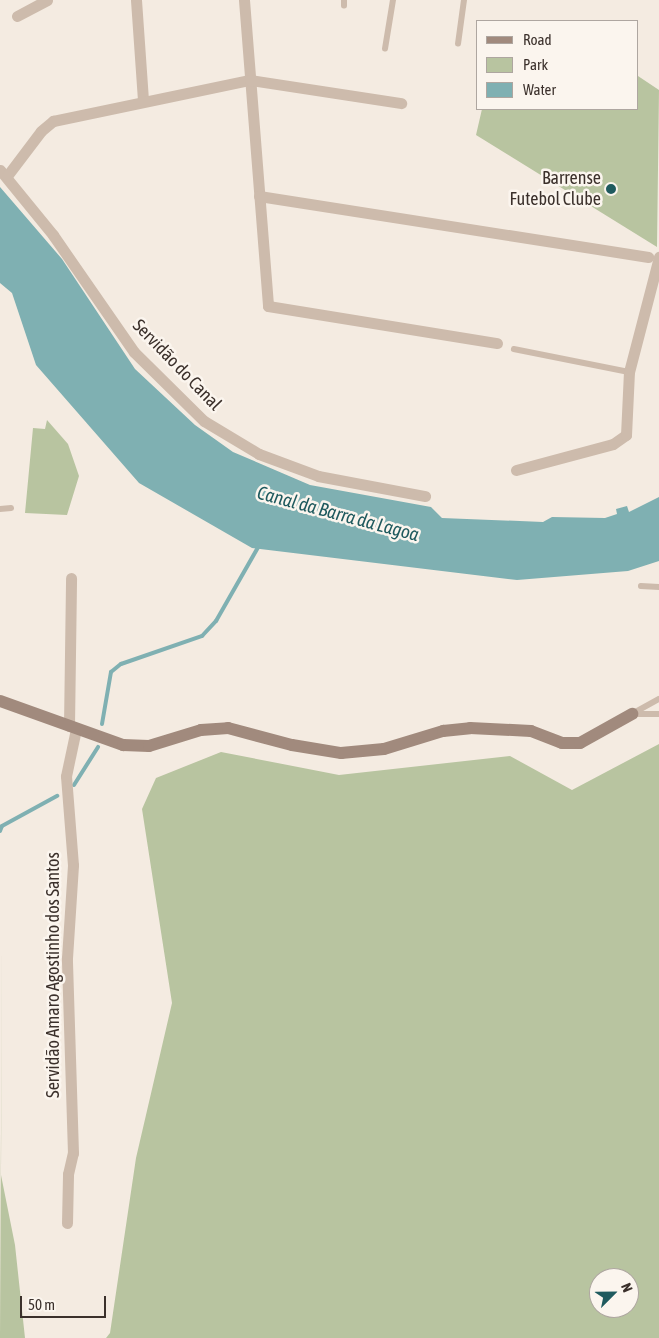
<!DOCTYPE html>
<meta charset="utf-8">
<style>
body{margin:0}
#map{position:relative;width:659px;height:1338px;overflow:hidden;background:#f4ebe1;font-family:"Asap Condensed",sans-serif}
div>[style]{position:absolute}
.green>*{inset:0;background:#b8c4a0}
.water>*{inset:0;background:#7fb0b2}
.stream>*{height:4px;margin:-2px;padding:0 2px;transform-origin:2px;border-radius:2px;background:#7fb0b2}
.lane>*{height:5.5px;margin:-2.75px;padding:0 2.75px;transform-origin:2.75px;border-radius:2.75px;background:#cdbbac}
.street>*{height:11px;margin:-5.5px;padding:0 5.5px;transform-origin:5.5px;border-radius:5.5px;background:#cdbbac}
.secondary>*{height:12px;margin:-6px;padding:0 6px;transform-origin:6px;border-radius:6px;background:#a18a7d}
.dots>*{width:14px;height:14px;translate:-50% -50%;box-sizing:border-box;border:2px solid #fbf5ee;border-radius:50%}
span{translate:-50% -50%;white-space:nowrap;text-align:center;line-height:1.15;-webkit-text-stroke:5px #fbf5ee;paint-order:stroke}
.poi-label{font-size:18px;color:#3b302b}
.right{translate:-100% -50%;text-align:right}
.street-label{font-size:18px;color:#3b302b}
.water-label{font-size:19px;color:#1f5a5e;font-style:italic}
.legend{position:absolute;left:476px;top:20px;width:162px;height:90px;box-sizing:border-box;background:#fbf5ee;border:1px solid #aea6a0;margin:0;padding:6px 9px;list-style:none;font-size:15px;color:#3b302b}
.legend li{display:flex;align-items:center;gap:10px;height:25px}
.legend b{width:25px;border:1px solid #aea6a0}
.north{position:absolute;left:589px;top:1268px;width:50px;height:50px;box-sizing:border-box;background:#fbf5ee;border:1px solid #aea6a0;border-radius:50%;rotate:67deg;font-size:14px;font-weight:700;line-height:20px;text-align:center;color:#3b302b}
.north::after{content:'';display:block;margin:auto;width:18px;height:22px;background:#1f5a5e;clip-path:polygon(50% 0,100% 100%,50% 72%,0 100%)}
.scale{position:absolute;left:20px;top:1296px;width:86px;height:22px;box-sizing:border-box;border:2px solid #3b302b;border-top:0;padding-left:6px;font-size:15px;line-height:18px;white-space:nowrap;color:#3b302b;-webkit-text-stroke:4px #fbf5ee;paint-order:stroke}
</style>
<div id="map">
<div class="green">
<i style="clip-path:polygon(638px 76px,659px 90px,657px 247px,476px 135px,482px 109px,638px 109px)"></i>
<i style="clip-path:polygon(47px 420px,68px 444px,79px 476px,67px 515px,25px 513px,33px 428px,45px 429px)"></i>
<i style="clip-path:polygon(evenodd,659px 744px,659px 1338px,106px 1338px,110px 1333px,136px 1158px,172px 1003px,142px 809px,156px 778px,221px 752px,339px 775px,510px 756px,572px 790px,659px 744px,599px 1278px,629px 1278px,629px 1308px,599px 1308px,599px 1278px)"></i>
<i style="clip-path:polygon(2px 918px,1px 1175px,15px 1245px,25px 1338px,0 1338px)"></i>
</div>
<div class="water">
<i style="clip-path:polygon(0 187px,62px 259px,135px 369px,195px 425px,233px 452px,310px 485px,431px 507px,442px 518px,543px 522px,552px 517px,605px 518px,617px 514px,616px 509px,627px 506px,629px 512px,659px 497px,659px 561px,628px 571px,517px 580px,252px 548px,139px 483px,36px 365px,12px 293px,0 283px)"></i>
</div>
<div class="stream">
<i style="left:102px;top:724px;width:53px;rotate:-80.2deg"></i>
<i style="left:111px;top:672px;width:13px;rotate:-39deg"></i>
<i style="left:121px;top:664px;width:86px;rotate:-19.1deg"></i>
<i style="left:202px;top:636px;width:21px;rotate:-47deg"></i>
<i style="left:216px;top:621px;width:89px;rotate:-60.3deg"></i>
<i style="left:74px;top:785px;width:45px;rotate:-57.7deg"></i>
<i style="left:0;top:831px;width:5px;rotate:-68deg"></i>
<i style="left:2px;top:826px;width:63px;rotate:-28.6deg"></i>
</div>
<div class="lane">
<i style="left:344px;top:6px;width:6px;rotate:-90deg"></i>
<i style="left:458px;top:44px;width:44px;rotate:-82.2deg"></i>
<i style="left:385px;top:49px;width:50px;rotate:-80.7deg"></i>
<i style="left:514px;top:349px;width:117px;rotate:11.3deg"></i>
<i style="left:0;top:509px;width:11px;rotate:-5deg"></i>
<i style="left:641px;top:586px;width:18px;rotate:3deg"></i>
<i style="left:632px;top:714px;width:31px;rotate:-29deg"></i>
<i style="left:635px;top:714px;width:24px"></i>
</div>
<div class="street">
<i style="left:136px;top:0;width:101px;rotate:86deg"></i>
<i style="left:244px;top:0;width:307px;rotate:85.5deg"></i>
<i style="left:268px;top:306px;width:232px;rotate:9.2deg"></i>
<i style="left:17px;top:16px;width:34px;rotate:-28deg"></i>
<i style="left:0;top:170px;width:84px;rotate:50.8deg"></i>
<i style="left:53px;top:235px;width:142px;rotate:55.3deg"></i>
<i style="left:134px;top:352px;width:98px;rotate:44.6deg"></i>
<i style="left:204px;top:421px;width:64px;rotate:31deg"></i>
<i style="left:259px;top:454px;width:63px;rotate:20.4deg"></i>
<i style="left:318px;top:476px;width:109px;rotate:10.6deg"></i>
<i style="left:7px;top:176px;width:56px;rotate:-52.9deg"></i>
<i style="left:41px;top:131px;width:16px;rotate:-40deg"></i>
<i style="left:53px;top:121px;width:201px;rotate:-11.8deg"></i>
<i style="left:250px;top:80px;width:153px;rotate:8.7deg"></i>
<i style="left:259px;top:196px;width:394px;rotate:8.9deg"></i>
<i style="left:516px;top:470px;width:100px;rotate:-15deg"></i>
<i style="left:613px;top:444px;width:16px;rotate:-35deg"></i>
<i style="left:626px;top:435px;width:63px;rotate:-87.3deg"></i>
<i style="left:629px;top:372px;width:119px;rotate:-75.4deg"></i>
<i style="left:69px;top:726px;width:148px;rotate:-89.2deg"></i>
<i style="left:67px;top:1223px;width:49px;rotate:-88.8deg"></i>
<i style="left:68px;top:1174px;width:22px;rotate:-77deg"></i>
<i style="left:73px;top:1153px;width:195px;rotate:-91.8deg"></i>
<i style="left:67px;top:958px;width:93px;rotate:-86.3deg"></i>
<i style="left:73px;top:865px;width:89px;rotate:-94.5deg"></i>
<i style="left:66px;top:776px;width:48px;rotate:-78deg"></i>
</div>
<div class="secondary">
<i style="left:0;top:701px;width:131px;rotate:19.7deg"></i>
<i style="left:123px;top:745px;width:26px;rotate:2deg"></i>
<i style="left:149px;top:746px;width:54px;rotate:-17.1deg"></i>
<i style="left:201px;top:730px;width:27px;rotate:-4deg"></i>
<i style="left:228px;top:728px;width:66px;rotate:14.9deg"></i>
<i style="left:292px;top:745px;width:50px;rotate:9.3deg"></i>
<i style="left:341px;top:753px;width:43px;rotate:-5.3deg"></i>
<i style="left:384px;top:749px;width:62px;rotate:-17deg"></i>
<i style="left:443px;top:731px;width:27px;rotate:-6deg"></i>
<i style="left:470px;top:728px;width:61px;rotate:2.8deg"></i>
<i style="left:531px;top:731px;width:33px;rotate:21deg"></i>
<i style="left:562px;top:743px;width:18px"></i>
<i style="left:580px;top:743px;width:60px;rotate:-29.1deg"></i>
</div>
<div class="dots">
<i style="left:611px;top:189px;background:#1f5a5e"></i>
</div>
<div class="poi-label">
<span class="right" style="left:601px;top:189px">Barrense<br>Futebol Clube</span>
</div>
<div class="street-label">
<span style="left:177px;top:365px;rotate:46deg">Servidão do Canal</span>
<span style="left:53px;top:975px;rotate:-90deg">Servidão Amaro Agostinho dos Santos</span>
</div>
<div class="water-label">
<span style="left:338px;top:514px;rotate:15deg">Canal da Barra da Lagoa</span>
</div>
<ul class="legend">
<li><b style="height:6px;background:#a18a7d"></b>Road</li>
<li><b style="height:14px;background:#b8c4a0"></b>Park</li>
<li><b style="height:14px;background:#7fb0b2"></b>Water</li>
</ul>
<div class="north">N</div>
<div class="scale">50 m</div>
</div>
